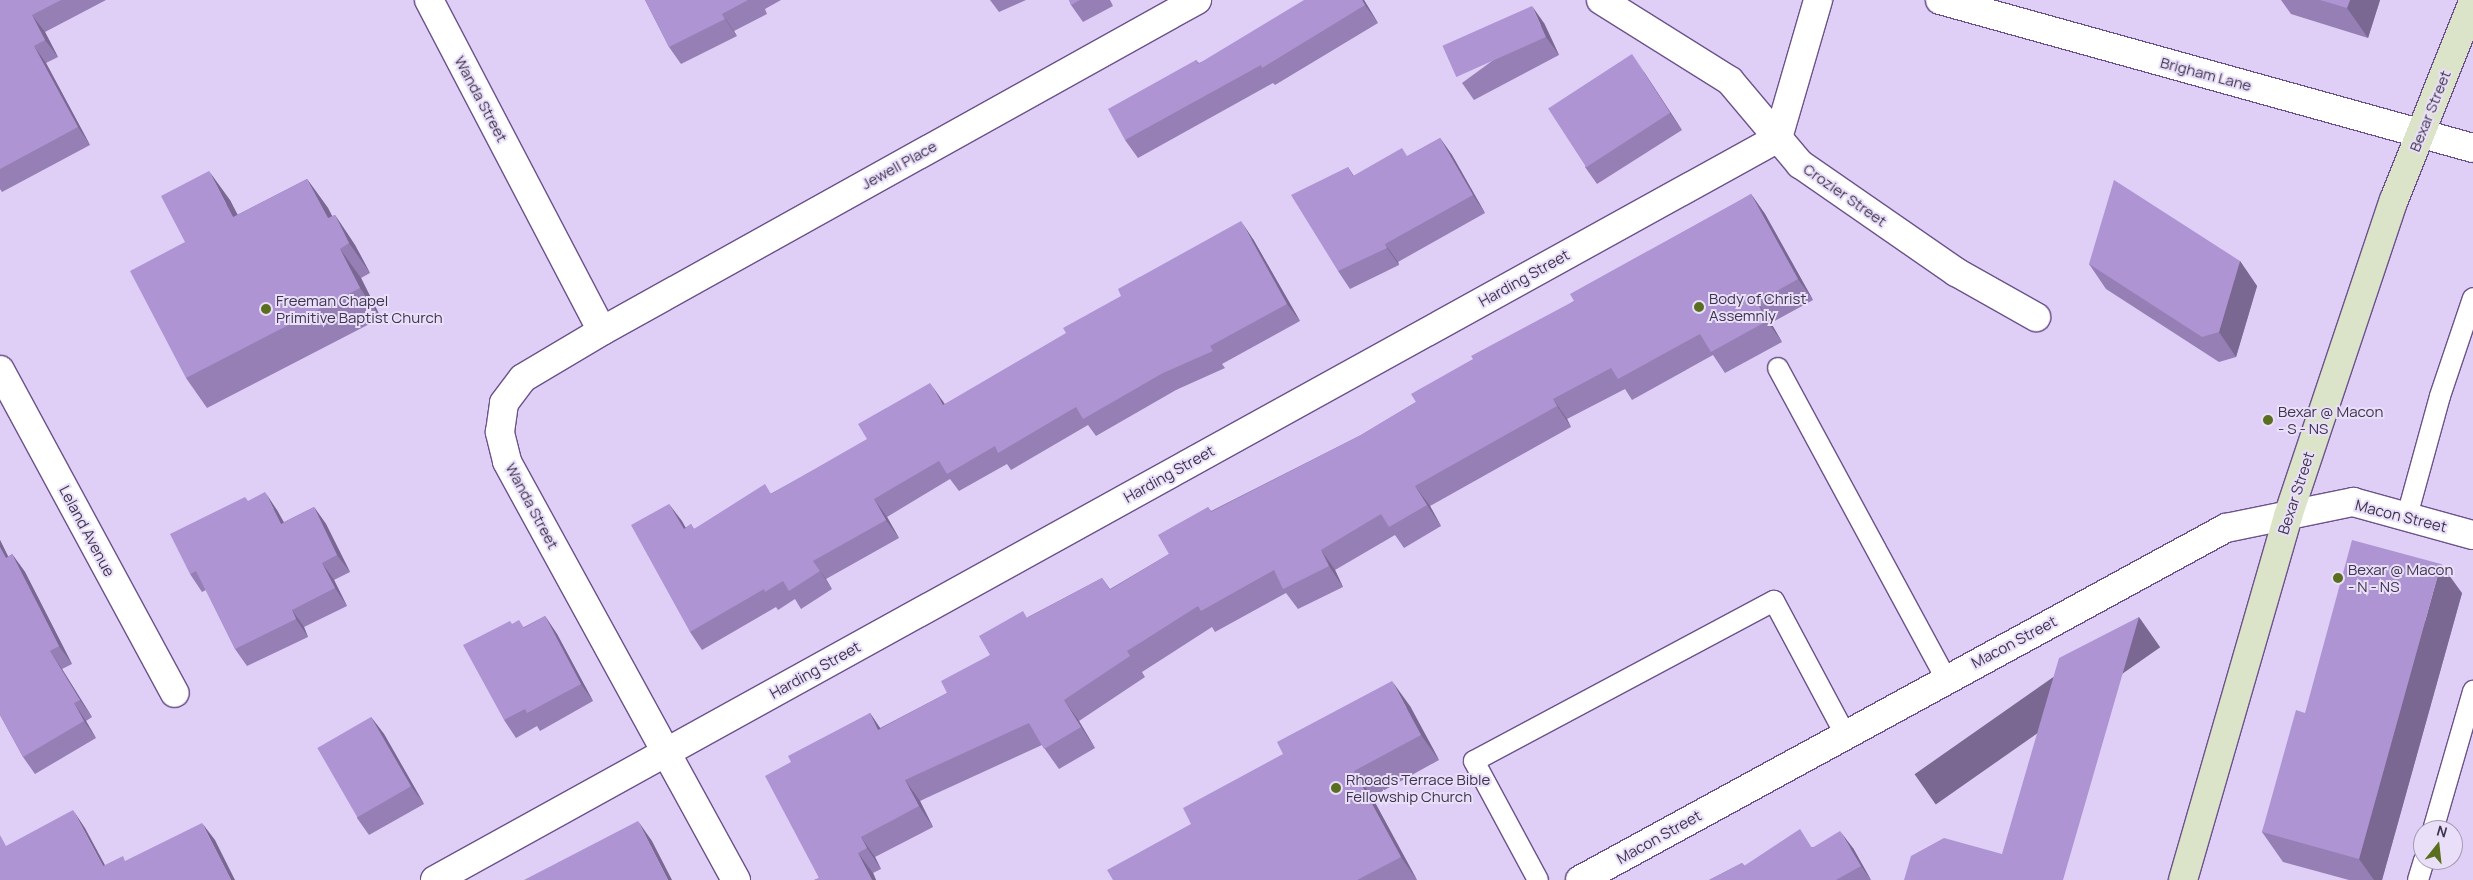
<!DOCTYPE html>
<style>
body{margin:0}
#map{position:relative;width:2473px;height:880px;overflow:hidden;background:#dfcff6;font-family:Manrope,sans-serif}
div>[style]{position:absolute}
.roads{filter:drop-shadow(1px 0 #6b528a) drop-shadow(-1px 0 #6b528a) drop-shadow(0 1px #6b528a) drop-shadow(0 -1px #6b528a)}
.lane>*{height:20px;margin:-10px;padding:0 10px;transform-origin:10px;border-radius:10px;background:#fff}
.street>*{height:28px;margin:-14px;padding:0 14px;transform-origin:14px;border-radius:14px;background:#fff}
.secondary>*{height:28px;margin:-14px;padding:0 14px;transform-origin:14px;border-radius:14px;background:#dbe3c8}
.wall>*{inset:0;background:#967fb5}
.shaded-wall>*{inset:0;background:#7a6893;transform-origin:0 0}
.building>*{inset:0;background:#ae94d2;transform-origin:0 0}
.dots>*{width:14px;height:14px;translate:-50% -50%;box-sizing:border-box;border:2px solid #eadff9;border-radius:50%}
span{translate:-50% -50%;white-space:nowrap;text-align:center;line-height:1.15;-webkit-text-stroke:4px #eadff9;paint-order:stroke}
.street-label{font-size:15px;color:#3f344e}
.poi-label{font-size:15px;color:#3f344e}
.left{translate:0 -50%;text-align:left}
.north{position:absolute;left:2413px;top:820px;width:50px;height:50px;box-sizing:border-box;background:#eadff9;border:1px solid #a69bb5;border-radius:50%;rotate:16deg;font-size:14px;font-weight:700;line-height:20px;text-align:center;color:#3f344e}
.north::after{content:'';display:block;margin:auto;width:18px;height:22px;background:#596f1f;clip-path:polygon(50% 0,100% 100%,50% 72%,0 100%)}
</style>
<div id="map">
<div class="roads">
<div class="lane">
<i style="left:1778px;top:368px;width:353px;rotate:61.6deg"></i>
<i style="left:2407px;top:516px;width:124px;rotate:-74.6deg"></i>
<i style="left:2440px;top:396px;width:103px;rotate:-71.4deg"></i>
<i style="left:2433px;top:830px;width:145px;rotate:-73.9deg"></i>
<i style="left:1538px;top:880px;width:135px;rotate:-118.3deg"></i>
<i style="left:1474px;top:761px;width:340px;rotate:-28.1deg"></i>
<i style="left:1774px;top:601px;width:151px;rotate:61.9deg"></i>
<i style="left:2418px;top:880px;width:21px;rotate:-73deg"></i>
</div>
<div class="street">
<i style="left:429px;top:0;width:373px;rotate:62.4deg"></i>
<i style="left:1601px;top:0;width:152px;rotate:32.1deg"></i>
<i style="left:1730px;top:81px;width:109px;rotate:49.9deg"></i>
<i style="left:1800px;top:164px;width:190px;rotate:34.7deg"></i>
<i style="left:1956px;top:272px;width:92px;rotate:29.4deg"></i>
<i style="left:1940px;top:0;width:553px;rotate:15.52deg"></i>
<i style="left:0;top:370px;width:367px;rotate:61.6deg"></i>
<i style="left:435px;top:880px;width:1534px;rotate:-28.92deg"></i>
<i style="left:1778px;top:138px;width:144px;rotate:-73.8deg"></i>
<i style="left:736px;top:880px;width:477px;rotate:-118.7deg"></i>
<i style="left:507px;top:461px;width:30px;rotate:-104deg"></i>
<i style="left:500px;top:432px;width:29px;rotate:-82deg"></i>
<i style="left:504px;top:403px;width:31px;rotate:-53deg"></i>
<i style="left:523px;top:378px;width:92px;rotate:-30.7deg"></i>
<i style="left:602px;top:331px;width:681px;rotate:-29.09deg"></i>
<i style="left:1580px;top:880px;width:736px;rotate:-28.59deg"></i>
<i style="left:2226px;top:528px;width:130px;rotate:-11.6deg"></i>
<i style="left:2353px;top:502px;width:124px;rotate:15.4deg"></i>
</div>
<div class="secondary">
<i style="left:2183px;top:880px;width:379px;rotate:-73.9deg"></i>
<i style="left:2288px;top:516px;width:333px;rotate:-71.5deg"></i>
<i style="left:2394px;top:200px;width:214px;rotate:-68.3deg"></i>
</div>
</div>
<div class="wall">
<i style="clip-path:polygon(0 0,106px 0,45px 32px,58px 57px,46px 63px,90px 145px,2px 192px,0 189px)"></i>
<i style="clip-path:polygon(645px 0,781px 0,765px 9px,767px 14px,734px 31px,737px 36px,681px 64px,669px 47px)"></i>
<i style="clip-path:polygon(990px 0,1026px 0,999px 12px)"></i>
<i style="clip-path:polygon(1069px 0,1110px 0,1113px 6px,1083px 22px,1071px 5px)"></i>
<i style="clip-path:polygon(1364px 0,1378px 23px,1275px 85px,1273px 83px,1138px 158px,1125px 140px,1196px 60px,1199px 63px)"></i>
<i style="clip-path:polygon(2281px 0,2380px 0,2368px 38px,2291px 14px)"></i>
<i style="clip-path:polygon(1544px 23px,1559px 55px,1474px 100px,1462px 83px)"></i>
<i style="clip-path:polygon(1644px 72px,1682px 130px,1597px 184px,1585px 167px)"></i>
<i style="clip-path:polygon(1440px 138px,1452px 155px,1485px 213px,1398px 262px,1399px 265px,1350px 289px,1338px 271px,1348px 167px,1354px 176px,1408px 156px)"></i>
<i style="clip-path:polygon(307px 179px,328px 208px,332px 216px,335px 215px,355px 245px,370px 273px,361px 278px,381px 318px,207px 408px,186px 378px,185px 242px,230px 200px,237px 215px)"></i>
<i style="clip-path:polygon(1751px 194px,1765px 214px,1813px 300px,1771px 323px,1782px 342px,1725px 373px,1713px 355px,1632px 400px,1625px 389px,1567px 419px,1571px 427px,1430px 506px,1441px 526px,1404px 548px,1395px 535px,1335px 570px,1343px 587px,1298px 609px,1286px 593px,1215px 632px,1212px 627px,1142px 672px,1145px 677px,1079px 721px,1095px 748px,1059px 769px,1042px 745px,920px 801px,933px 827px,875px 857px,881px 869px,873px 873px,876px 880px,814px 880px,819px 878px,791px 762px,870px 713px,880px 728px,947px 693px,990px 655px,1028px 617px,1102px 578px,1110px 589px,1169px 554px,1208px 507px,1211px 511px,1361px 435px,1416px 402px,1574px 301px)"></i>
<i style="clip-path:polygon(1253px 239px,1300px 321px,1222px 364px,1225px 368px,1176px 390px,1096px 436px,1088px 425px,1011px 470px,1007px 464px,959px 491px,950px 479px,887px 517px,899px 538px,826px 579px,832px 589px,801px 609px,795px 599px,778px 610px,776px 607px,702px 650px,690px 632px,669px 504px,685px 528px,691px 524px,694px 529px,772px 493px,942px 400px,945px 404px)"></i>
<i style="clip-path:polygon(2240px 261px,2257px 286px,2236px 357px,2219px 362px,2106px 289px,2089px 264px)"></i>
<i style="clip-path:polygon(248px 501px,277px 510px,284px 522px,314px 507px,326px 524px,350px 572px,334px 580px,347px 606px,304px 627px,308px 637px,247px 666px,235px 649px,206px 590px,202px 592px,190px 574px)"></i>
<i style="clip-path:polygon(0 540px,8px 557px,12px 554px,25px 572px,72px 664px,62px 669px,92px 717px,86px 721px,96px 738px,35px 774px,23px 757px,0 715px)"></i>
<i style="clip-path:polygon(2462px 593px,2382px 880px,2349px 880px,2283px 862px,2262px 832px,2305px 713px)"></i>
<i style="clip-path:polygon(545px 616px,557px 634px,593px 701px,540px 731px,537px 726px,516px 738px,504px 720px,512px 624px,524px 627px)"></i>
<i style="clip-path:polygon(1410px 706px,1439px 760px,1372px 797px,1417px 880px,1113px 880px)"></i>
<i style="clip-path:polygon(371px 717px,384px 734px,424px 804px,369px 835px,357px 818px)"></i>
<i style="clip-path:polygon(1813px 847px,1853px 848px,1871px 880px,1709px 880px,1742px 863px,1745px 866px)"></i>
</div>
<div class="shaded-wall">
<i style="clip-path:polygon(1362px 0,1364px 0,1378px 23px,1365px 5px)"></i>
<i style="clip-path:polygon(2350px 0,2380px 0,2368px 38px,2347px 8px)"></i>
<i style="clip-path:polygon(1532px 6px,1544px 23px,1559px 55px,1546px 37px)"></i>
<i style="clip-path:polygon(722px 14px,734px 31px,737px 36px,725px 19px)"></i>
<i style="clip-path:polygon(32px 15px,45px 32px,58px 57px,45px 40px)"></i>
<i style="clip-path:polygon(34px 46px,46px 63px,90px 145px,78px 127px)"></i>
<i style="clip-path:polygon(1632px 54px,1644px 72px,1682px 130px,1670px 113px)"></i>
<i style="clip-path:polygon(1440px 138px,1452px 155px,1485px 213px,1473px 195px)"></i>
<i style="clip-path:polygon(209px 171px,230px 200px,254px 246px,233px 217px)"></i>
<i style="clip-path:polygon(307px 179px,328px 208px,347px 245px,328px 218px)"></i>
<i style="clip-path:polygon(1751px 194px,1765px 214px,1813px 300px,1798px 279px)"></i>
<i style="clip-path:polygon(335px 215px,355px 245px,370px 273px,349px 243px)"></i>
<i style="clip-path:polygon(1241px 221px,1253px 239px,1300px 321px,1287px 304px)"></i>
<i style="clip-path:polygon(1385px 244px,1398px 262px,1399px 265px,1387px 248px)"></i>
<i style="clip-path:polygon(340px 249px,361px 278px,381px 318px,360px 288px)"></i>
<i style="clip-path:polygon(2240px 261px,2257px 286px,2236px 357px,2219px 332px)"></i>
<i style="clip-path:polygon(1757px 302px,1771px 323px,1782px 342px,1767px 321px)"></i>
<i style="clip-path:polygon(930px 383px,942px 400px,955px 423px,943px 405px)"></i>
<i style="clip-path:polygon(1553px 399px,1567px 419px,1571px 427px,1557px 406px)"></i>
<i style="clip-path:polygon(1415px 486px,1430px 506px,1441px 526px,1427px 505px)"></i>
<i style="clip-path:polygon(265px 492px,277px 510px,293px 541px,281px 524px)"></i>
<i style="clip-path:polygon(874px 499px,887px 517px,899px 538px,886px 520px)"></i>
<i style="clip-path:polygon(669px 504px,682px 521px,696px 546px,684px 529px)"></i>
<i style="clip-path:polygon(314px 507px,326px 524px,350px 572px,337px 555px)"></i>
<i style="clip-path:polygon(0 540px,18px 576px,6px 558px,0 547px)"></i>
<i style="clip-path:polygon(1321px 550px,1335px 570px,1343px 587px,1329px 566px)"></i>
<i style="clip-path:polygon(12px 554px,25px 572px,72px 664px,59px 646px)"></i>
<i style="clip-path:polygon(813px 561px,826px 579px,832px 589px,820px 571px)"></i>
<i style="clip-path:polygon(322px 563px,334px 580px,347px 606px,335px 588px)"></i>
<i style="clip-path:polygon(2441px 564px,2462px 593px,2382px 880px,2374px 880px,2359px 859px)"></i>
<i style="clip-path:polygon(292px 610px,304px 627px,308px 637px,296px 619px)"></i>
<i style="clip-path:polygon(545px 616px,557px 634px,593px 701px,581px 684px)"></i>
<i style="left:2139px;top:617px;width:37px;height:274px;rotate:55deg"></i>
<i style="clip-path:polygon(50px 651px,62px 669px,92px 717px,80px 700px)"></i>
<i style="clip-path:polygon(1392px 681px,1410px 706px,1439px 760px,1421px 735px)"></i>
<i style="clip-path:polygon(1064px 700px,1079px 721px,1095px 748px,1081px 727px)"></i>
<i style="clip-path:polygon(74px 703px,86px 721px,96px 738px,84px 721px)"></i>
<i style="clip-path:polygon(870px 713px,884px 734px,878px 730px)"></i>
<i style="clip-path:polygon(371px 717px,384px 734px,424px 804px,411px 786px)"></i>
<i style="clip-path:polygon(1354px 771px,1372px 797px,1417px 880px,1401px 857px)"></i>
<i style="clip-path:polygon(905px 780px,920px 801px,933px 827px,919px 806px)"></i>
<i style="clip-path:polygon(73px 810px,85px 828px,113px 880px,103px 866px)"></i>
<i style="clip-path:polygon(638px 821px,652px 841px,672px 880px,668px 880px)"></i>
<i style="clip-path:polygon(202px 823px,215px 840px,235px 880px,231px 880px)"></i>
<i style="clip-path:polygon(1840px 831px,1853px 848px,1871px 880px,1861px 866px)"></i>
<i style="clip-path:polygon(861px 837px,875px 857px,881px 869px,867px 848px)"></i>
<i style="clip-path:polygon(858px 853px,873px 873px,876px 880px,872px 880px)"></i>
</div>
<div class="building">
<i style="clip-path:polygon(0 0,61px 0,32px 15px,45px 40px,34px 46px,78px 127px,0 169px)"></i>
<i style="clip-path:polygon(645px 0,748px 0,722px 14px,725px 19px,669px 47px)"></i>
<i style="clip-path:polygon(1069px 0,1080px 0,1071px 5px)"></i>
<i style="clip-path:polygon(1304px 0,1362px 0,1365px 5px,1262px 68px,1261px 65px,1125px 140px,1108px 109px,1196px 60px,1198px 64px)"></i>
<i style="clip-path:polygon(2320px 0,2350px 0,2347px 8px)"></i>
<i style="left:1532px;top:6px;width:34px;height:98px;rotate:66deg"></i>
<i style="left:1632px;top:54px;width:70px;height:100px;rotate:57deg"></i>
<i style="clip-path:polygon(1440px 138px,1473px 195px,1385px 244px,1387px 248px,1338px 271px,1291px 195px,1348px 167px,1353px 176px,1402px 148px,1407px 156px)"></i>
<i style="clip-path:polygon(209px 171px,233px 217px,307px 179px,328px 218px,335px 215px,349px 243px,340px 249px,360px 288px,186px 378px,130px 271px,185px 242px,161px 196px)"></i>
<i style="clip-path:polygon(2114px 180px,2240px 261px,2219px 332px,2202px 337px,2089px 264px)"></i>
<i style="clip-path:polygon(1751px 194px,1798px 279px,1757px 302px,1767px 321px,1711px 352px,1700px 334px,1618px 379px,1611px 368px,1553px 399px,1557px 406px,1415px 486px,1427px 505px,1389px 527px,1381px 514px,1321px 550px,1329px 566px,1283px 589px,1274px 570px,1201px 611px,1198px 606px,1127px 651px,1130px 656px,1064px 700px,1081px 727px,1044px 749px,1029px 723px,905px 780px,919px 806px,861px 837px,867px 848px,858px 853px,872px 880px,814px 880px,819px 878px,765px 776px,791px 762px,788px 756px,870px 713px,878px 730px,947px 693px,941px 681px,990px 655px,979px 636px,1023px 611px,1027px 618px,1102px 578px,1110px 590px,1169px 554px,1158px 535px,1208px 507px,1211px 512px,1361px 435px,1416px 402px,1411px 394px,1473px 359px,1471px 356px,1574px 301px,1570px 294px)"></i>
<i style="clip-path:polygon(1241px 221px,1287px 304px,1210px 346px,1213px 351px,1163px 373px,1083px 419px,1076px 407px,998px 453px,995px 446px,947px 474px,939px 461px,874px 499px,886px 520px,813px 561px,820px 571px,789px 591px,783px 581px,765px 592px,764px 589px,690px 632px,631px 525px,669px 504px,684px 529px,691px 524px,694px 529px,765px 484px,771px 494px,867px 439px,858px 424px,930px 383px,943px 405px,1066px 333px,1063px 328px,1121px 296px,1118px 289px)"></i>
<i style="clip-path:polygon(265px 492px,281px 524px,314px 507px,337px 555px,322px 563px,335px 588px,292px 610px,296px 619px,235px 649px,196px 571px,190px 574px,170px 534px,245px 497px,248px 501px)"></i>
<i style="clip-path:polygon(2352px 540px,2441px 564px,2359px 859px,2262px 832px,2296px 710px,2305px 713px)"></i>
<i style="clip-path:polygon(0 547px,6px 558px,12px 554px,59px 646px,50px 651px,80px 700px,74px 703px,84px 721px,23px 757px,0 715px)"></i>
<i style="clip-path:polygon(545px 616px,581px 684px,527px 713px,525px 709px,504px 720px,463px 645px,510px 621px,512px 624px,519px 620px,524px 628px)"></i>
<i style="clip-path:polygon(2139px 617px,2063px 880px,1904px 880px,1911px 856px,1944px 838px,2002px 854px,2059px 658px)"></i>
<i style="clip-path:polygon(1392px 681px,1421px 735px,1354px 771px,1401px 857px,1357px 880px,1113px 880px,1107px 870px,1191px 824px,1183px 808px,1283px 754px,1277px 742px)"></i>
<i style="left:371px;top:717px;width:80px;height:62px;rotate:60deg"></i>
<i style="clip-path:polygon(73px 810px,103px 866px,123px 856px,125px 861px,202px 823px,231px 880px,0 880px,0 835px,6px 846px)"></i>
<i style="clip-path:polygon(638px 821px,668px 880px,524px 880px)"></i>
<i style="clip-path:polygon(1800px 829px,1812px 848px,1840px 831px,1861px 866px,1836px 880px,1709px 880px,1742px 863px,1744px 866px)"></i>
</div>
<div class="dots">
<i style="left:1699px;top:307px;background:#596f1f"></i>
<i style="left:266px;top:309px;background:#596f1f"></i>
<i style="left:2268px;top:420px;background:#596f1f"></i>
<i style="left:2338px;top:578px;background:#596f1f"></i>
<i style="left:1336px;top:788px;background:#596f1f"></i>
</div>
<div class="street-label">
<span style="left:2206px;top:74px;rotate:15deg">Brigham Lane</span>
<span style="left:481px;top:99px;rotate:62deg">Wanda Street</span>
<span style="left:2430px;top:111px;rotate:-68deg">Bexar Street</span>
<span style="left:899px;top:165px;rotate:-29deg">Jewell Place</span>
<span style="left:1845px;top:195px;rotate:35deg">Crozier Street</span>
<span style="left:1524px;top:278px;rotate:-29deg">Harding Street</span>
<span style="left:1169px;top:474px;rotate:-29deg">Harding Street</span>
<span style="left:2296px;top:493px;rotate:-72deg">Bexar Street</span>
<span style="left:532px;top:506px;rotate:62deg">Wanda Street</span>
<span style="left:2401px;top:516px;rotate:14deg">Macon Street</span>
<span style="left:87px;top:531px;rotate:62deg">Leland Avenue</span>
<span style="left:2014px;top:642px;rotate:-28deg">Macon Street</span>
<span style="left:815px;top:670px;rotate:-29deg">Harding Street</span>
<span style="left:1659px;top:837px;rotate:-29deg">Macon Street</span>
</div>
<div class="poi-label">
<span class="left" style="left:1709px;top:307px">Body of Christ<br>Assemnly</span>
<span class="left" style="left:276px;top:309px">Freeman Chapel<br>Primitive Baptist Church</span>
<span class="left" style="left:2278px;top:420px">Bexar @ Macon<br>- S - NS</span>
<span class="left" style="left:2348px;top:578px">Bexar @ Macon<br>- N - NS</span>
<span class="left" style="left:1346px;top:788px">Rhoads Terrace Bible<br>Fellowship Church</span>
</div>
<div class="north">N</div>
</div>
